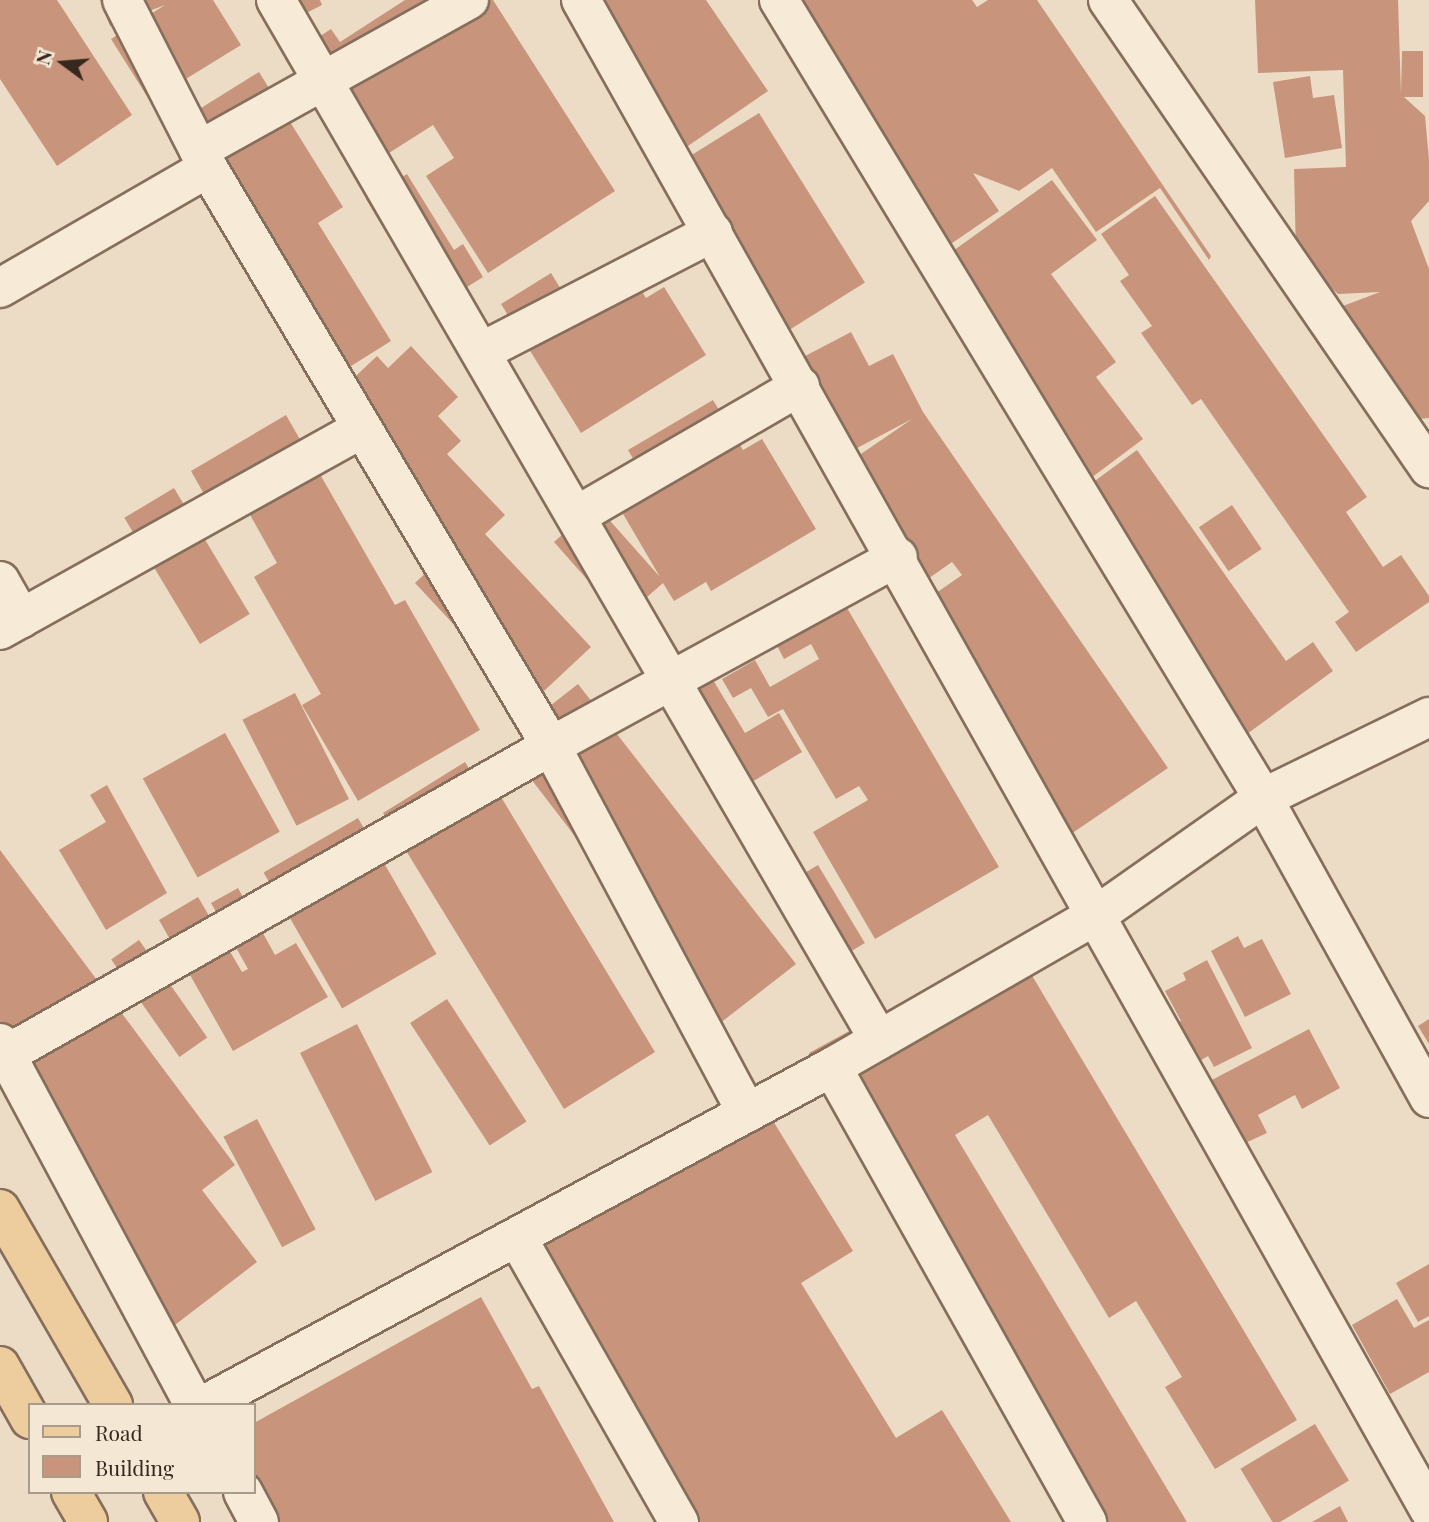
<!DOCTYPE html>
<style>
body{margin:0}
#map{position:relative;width:1429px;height:1522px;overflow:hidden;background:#ecdcc5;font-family:"Playfair Display",serif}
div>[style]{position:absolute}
.building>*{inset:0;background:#c8957c;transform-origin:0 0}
.roads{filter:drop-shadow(2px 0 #866e5c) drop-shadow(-2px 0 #866e5c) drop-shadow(0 2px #866e5c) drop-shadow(0 -2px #866e5c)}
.street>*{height:38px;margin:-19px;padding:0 19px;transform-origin:19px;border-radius:19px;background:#f7ebd7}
.primary>*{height:38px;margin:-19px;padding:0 19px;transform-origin:19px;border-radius:19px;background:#edcd9e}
span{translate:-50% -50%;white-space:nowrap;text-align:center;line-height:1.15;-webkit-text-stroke:6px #f4e7d4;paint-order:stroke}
.legend{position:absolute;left:28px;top:1403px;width:228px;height:91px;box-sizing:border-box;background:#f4e7d4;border:2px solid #a89b8c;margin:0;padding:9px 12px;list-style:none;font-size:21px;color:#37281f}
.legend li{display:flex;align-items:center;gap:14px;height:35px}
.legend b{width:35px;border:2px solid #a89b8c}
.north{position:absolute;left:28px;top:28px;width:70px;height:70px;-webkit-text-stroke:5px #f4e7d4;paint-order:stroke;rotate:286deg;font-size:19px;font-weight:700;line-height:28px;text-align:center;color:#37281f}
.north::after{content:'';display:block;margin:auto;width:24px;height:32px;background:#37281f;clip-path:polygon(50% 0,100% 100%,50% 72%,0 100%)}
</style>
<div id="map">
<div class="building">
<i style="clip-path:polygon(0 0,57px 0,132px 115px,57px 166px,0 79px)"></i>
<i style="clip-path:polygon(100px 0,213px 0,241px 45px,150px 101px,111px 39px,165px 5px,110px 26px)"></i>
<i style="clip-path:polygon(255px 0,320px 0,322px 5px,271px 31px)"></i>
<i style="clip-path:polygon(405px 0,493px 0,615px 191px,488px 273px,426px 176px,454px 158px,433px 125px,367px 167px,325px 122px,285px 59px,331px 29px,340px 42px)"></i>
<i style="clip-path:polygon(586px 0,706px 0,768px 91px,672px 157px)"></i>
<i style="clip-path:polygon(773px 0,972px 0,977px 7px,988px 0,1037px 0,1211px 256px,1209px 260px,1160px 188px,1096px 232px,1052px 168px,1019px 191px,973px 173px,999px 211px,942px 250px)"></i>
<i style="clip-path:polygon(1255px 0,1398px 0,1401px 94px,1402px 51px,1423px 51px,1423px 97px,1404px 97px,1425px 116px,1429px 160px,1429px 201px,1411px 221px,1429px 269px,1429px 418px,1418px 419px,1327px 312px,1380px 292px,1338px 294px,1296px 256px,1294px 169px,1346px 167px,1343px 70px,1258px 73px)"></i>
<i style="clip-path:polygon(259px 72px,343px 207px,318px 223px,391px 341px,324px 383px,169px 128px)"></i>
<i style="clip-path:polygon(1310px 76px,1313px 98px,1334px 95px,1342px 148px,1285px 158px,1273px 82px)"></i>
<i style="left:759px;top:113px;width:200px;height:104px;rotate:58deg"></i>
<i style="clip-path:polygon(407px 174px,454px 250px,463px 244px,483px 277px,432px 309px,366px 199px)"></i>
<i style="clip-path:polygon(1052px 180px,1097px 240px,1051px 274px,1116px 362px,1096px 377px,1143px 439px,1083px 484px,925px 271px)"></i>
<i style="clip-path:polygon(1155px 196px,1367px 497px,1346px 512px,1383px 567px,1401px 555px,1429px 596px,1429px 602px,1356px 652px,1335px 622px,1349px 612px,1201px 399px,1192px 405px,1141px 333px,1152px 326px,1120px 281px,1129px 275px,1101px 234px)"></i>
<i style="clip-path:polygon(624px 263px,646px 298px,664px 287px,706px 355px,581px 433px,501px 304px,551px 273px,567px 299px)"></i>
<i style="clip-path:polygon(851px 332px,869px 366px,893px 354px,923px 412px,1168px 768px,1068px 836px,913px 609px,962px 575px,952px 562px,915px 588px,836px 471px,912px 419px,825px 465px,788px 365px)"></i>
<i style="clip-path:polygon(411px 346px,458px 397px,438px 416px,461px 441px,447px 454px,505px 515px,485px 534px,591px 647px,529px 705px,415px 583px,450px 550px,436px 525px,324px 406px,377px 356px,388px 368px)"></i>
<i style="clip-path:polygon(713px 400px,743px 450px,762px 439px,816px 529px,711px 591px,706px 582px,674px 601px,663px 583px,622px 619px,554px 542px,596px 505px,660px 577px,612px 495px,644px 477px,628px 450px)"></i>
<i style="clip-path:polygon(286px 415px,395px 605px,405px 600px,480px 730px,358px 801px,302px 705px,321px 694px,254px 577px,277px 563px,244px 504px,218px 519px,191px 471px)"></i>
<i style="clip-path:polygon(1137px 450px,1286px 661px,1313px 642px,1333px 671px,1236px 742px,1066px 502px)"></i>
<i style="left:174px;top:488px;width:147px;height:58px;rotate:59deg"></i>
<i style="left:1232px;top:505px;width:53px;height:40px;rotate:56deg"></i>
<i style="clip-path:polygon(840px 596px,999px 867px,875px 939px,813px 832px,868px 800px,859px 786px,836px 799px,783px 709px,768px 717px,751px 688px,733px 698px,722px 679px,755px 660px,770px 687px,819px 659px,811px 644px,784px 659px,771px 634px)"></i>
<i style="clip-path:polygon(698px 655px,745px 733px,779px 713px,802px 752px,720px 801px,651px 684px)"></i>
<i style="clip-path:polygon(578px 684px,796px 964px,719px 1024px,518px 762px,533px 750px,518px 731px)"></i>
<i style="left:295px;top:693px;width:119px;height:59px;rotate:63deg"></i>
<i style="left:225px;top:733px;width:113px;height:94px;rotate:61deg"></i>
<i style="clip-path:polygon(465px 762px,487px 798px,498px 792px,655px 1052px,564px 1109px,383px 813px)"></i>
<i style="clip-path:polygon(107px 785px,167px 893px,106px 930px,59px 850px,106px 822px,90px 795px)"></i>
<i style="left:358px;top:818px;width:157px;height:109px;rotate:60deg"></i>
<i style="clip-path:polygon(0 850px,235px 1165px,202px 1190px,257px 1262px,171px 1328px,116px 1254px,131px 1244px,0 1069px)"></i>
<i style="left:818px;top:865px;width:91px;height:55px;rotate:59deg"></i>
<i style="clip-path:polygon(238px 888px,275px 955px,296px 943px,328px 997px,233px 1051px,159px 920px,198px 897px,242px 972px,248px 969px,211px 903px)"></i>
<i style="clip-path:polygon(1238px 936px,1244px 948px,1262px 939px,1291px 994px,1245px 1017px,1211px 951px)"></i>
<i style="left:139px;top:940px;width:119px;height:34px;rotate:55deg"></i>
<i style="clip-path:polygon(1012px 942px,1297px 1420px,1215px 1469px,1165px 1387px,1182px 1377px,1136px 1301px,1109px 1318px,988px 1115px,955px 1135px,1187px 1522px,1086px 1522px,809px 1053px,906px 1000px,909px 1005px)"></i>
<i style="clip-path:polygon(1207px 960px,1252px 1048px,1214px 1067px,1208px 1056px,1196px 1063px,1175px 1024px,1181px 1021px,1165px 991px,1186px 980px,1183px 973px)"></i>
<i style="left:447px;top:999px;width:146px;height:44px;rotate:57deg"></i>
<i style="clip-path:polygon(1429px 1019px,1429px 1044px,1418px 1026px)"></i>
<i style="left:357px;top:1024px;width:166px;height:64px;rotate:63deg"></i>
<i style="clip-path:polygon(1309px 1029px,1340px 1088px,1302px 1109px,1295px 1095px,1258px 1115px,1267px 1133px,1241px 1145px,1208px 1082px)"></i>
<i style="clip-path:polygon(751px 1085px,853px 1251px,801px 1283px,896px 1438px,942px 1410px,1011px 1522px,680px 1522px,515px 1253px,627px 1162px)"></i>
<i style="left:257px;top:1119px;width:125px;height:38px;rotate:62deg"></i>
<i style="clip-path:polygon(1429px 1264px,1429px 1316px,1418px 1322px,1396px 1283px)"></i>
<i style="clip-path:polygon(481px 1297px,532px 1389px,539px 1386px,614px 1522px,279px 1522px,254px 1476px,254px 1423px)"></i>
<i style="clip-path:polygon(1397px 1299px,1414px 1328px,1429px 1320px,1429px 1372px,1390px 1394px,1352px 1325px)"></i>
<i style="left:1315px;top:1424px;width:66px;height:87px;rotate:59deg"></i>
<i style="clip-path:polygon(1340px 1506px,1348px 1522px,1312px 1522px)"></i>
</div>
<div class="roads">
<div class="street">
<i style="left:122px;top:0;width:189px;rotate:62.9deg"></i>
<i style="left:208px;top:168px;width:672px;rotate:59.31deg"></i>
<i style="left:551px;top:746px;width:416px;rotate:61.9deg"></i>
<i style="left:276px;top:0;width:1202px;rotate:59.89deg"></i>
<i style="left:581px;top:0;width:1731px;rotate:60.67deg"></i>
<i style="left:779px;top:0;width:933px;rotate:58.76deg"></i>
<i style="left:1263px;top:798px;width:343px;rotate:61deg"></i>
<i style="left:1108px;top:0;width:568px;rotate:55.55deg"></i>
<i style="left:199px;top:150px;width:309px;rotate:-29.1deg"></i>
<i style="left:0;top:288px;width:240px;rotate:-30deg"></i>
<i style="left:481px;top:352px;width:261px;rotate:-27.3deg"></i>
<i style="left:576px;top:516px;width:259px;rotate:-30.1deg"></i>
<i style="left:0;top:581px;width:43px;rotate:60.4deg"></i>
<i style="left:0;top:630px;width:413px;rotate:-29.1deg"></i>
<i style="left:0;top:1043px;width:411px;rotate:61.8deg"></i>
<i style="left:7px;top:1054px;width:625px;rotate:-29.52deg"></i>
<i style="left:551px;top:746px;width:395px;rotate:-28.6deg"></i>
<i style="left:832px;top:1067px;width:522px;rotate:60.73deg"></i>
<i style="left:518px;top:1239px;width:326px;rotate:60.4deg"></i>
<i style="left:204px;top:1405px;width:713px;rotate:-28.29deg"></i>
<i style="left:832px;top:1067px;width:307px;rotate:-29.9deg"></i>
<i style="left:1098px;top:914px;width:202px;rotate:-35.1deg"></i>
<i style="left:1263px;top:798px;width:185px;rotate:-26deg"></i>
<i style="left:243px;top:1492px;width:34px;rotate:62deg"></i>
</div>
<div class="primary">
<i style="left:0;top:1209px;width:226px;rotate:60deg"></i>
<i style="left:0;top:1366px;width:61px;rotate:60.5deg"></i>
<i style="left:71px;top:1492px;width:34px;rotate:60deg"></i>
<i style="left:163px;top:1492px;width:34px;rotate:60deg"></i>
</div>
</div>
<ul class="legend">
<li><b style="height:9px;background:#edcd9e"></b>Road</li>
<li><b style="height:19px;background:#c8957c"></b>Building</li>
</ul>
<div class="north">N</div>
</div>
